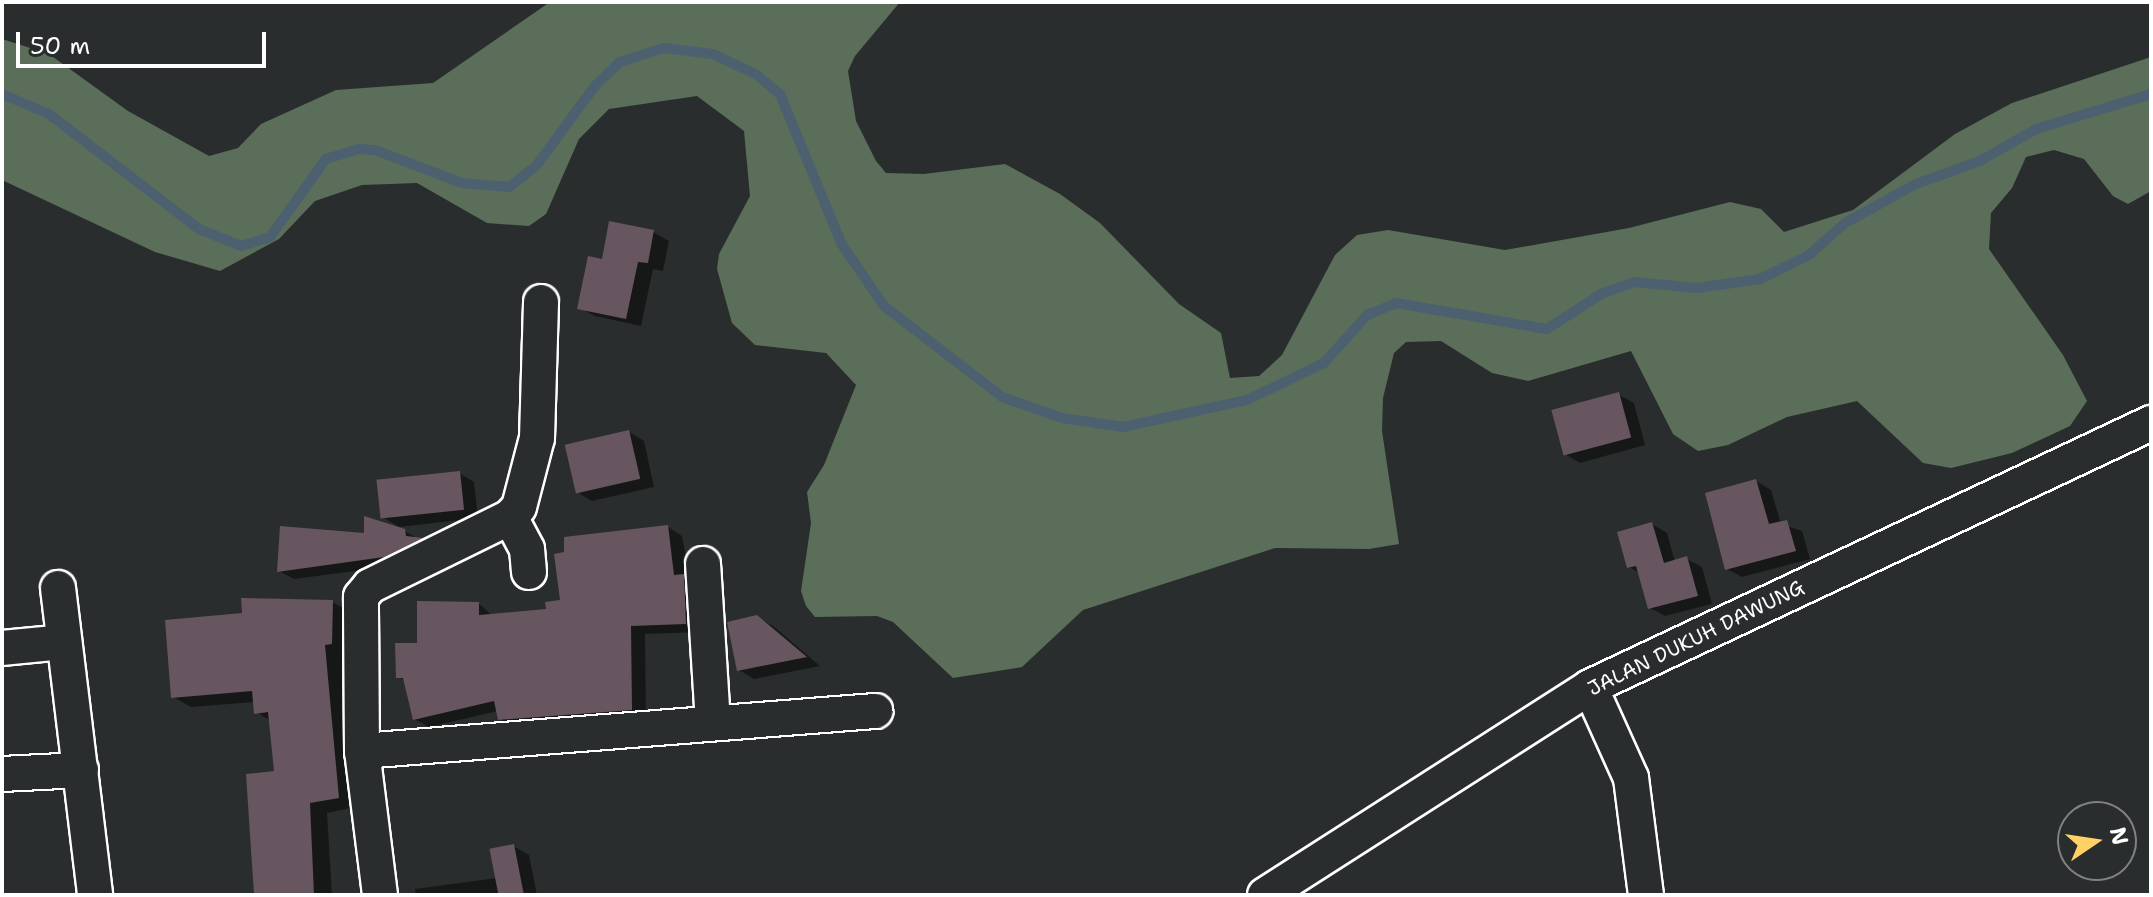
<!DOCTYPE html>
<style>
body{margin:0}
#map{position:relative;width:2153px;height:897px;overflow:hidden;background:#2a2d2e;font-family:"Shantell Sans",sans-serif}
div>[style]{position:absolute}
.green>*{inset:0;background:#5a6e59}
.shadow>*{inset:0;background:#0007}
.stream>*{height:10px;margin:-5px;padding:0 5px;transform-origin:5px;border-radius:5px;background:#4d6070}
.building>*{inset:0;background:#67565f;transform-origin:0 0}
.roads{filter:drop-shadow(2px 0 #fff) drop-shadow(-2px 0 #fff) drop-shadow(0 2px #fff) drop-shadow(0 -2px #fff)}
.minor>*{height:34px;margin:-17px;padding:0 17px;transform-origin:17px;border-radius:17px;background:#2a2d2e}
span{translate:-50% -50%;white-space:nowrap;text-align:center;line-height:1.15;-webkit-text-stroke:7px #2a2d2e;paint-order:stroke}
.street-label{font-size:20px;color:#fff}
.frame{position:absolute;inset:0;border:4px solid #fff;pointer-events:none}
.north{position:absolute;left:2057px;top:801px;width:80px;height:80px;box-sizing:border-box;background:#2a2d2e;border:2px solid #7f8182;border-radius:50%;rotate:77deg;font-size:22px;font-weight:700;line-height:32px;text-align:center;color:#fff}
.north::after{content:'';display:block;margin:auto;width:28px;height:36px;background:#ffd166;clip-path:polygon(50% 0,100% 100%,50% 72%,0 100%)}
.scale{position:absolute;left:16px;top:32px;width:250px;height:36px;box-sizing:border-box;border:4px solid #fff;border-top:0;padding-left:10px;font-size:24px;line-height:28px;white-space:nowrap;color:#fff;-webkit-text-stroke:6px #2a2d2e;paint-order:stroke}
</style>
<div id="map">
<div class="green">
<i style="clip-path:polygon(550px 2px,900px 2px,855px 56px,848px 71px,856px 121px,876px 161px,886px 173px,924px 174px,1005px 164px,1060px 194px,1100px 223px,1179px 304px,1221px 333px,1230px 378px,1259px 376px,1282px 355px,1335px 255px,1357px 235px,1388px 230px,1505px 250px,1629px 228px,1730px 202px,1761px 209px,1784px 232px,1853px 210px,1955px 134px,2012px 103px,2151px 57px,2151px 191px,2128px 204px,2113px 196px,2084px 159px,2054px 150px,2026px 157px,2012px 188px,1991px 213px,1989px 249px,2063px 355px,2087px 401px,2070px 426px,2012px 453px,1951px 468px,1923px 463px,1857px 401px,1787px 417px,1728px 445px,1698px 451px,1673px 434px,1631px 351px,1528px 381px,1492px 373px,1441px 341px,1406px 342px,1394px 353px,1383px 398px,1382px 431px,1399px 544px,1369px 549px,1275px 548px,1083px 610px,1022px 667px,953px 678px,893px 622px,877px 616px,815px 617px,806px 606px,801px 591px,811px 523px,807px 492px,824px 465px,856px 385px,826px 353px,755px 345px,732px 323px,717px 269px,719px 254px,750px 196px,744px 131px,697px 96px,609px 109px,579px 139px,546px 214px,529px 226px,487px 223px,417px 183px,362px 185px,315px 201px,279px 239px,220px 271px,155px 252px,2px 180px,2px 39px,49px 54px,128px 111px,209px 156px,238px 148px,261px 124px,336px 90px,433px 83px)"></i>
</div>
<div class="shadow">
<i style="clip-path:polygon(653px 232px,669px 241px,663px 271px,653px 269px,641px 326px,595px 316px,580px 308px,603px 261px)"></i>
<i style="clip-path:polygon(1619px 395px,1634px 403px,1645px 445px,1580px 463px,1565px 454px)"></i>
<i style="clip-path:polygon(629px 432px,644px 441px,654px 487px,592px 501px,577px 492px)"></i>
<i style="clip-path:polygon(459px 473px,474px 482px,478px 518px,399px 527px,384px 518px)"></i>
<i style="clip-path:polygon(1756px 481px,1771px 490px,1781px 524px,1802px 531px,1810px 559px,1742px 577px,1727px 569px)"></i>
<i style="clip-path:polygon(1652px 524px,1667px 533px,1675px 562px,1687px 559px,1702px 567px,1712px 604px,1665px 616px,1650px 608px,1641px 574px,1629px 567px)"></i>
<i style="clip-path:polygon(668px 527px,682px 536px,700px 632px,645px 634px,646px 717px,514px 728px,500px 719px,498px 711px,429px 727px,414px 719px,406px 681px,398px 677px,419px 644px,479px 604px,493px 616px,548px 611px)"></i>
<i style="clip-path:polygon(404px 531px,435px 547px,400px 565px,294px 579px,279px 571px,366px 535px)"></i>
<i style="clip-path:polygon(332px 602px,350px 612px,349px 653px,342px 654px,355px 807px,327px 813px,332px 895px,254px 895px,248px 776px,276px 773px,271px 721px,256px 712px,255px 702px,191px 707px,173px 697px,244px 615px)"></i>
<i style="clip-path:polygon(757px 617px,773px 626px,820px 666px,754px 679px,739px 670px)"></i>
<i style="clip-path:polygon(513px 846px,529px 855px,537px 895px,416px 895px,415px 889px,497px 878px)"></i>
</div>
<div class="stream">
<i style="left:2px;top:94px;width:51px;rotate:23.1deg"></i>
<i style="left:49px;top:114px;width:189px;rotate:37.5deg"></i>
<i style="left:199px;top:229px;width:45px;rotate:22deg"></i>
<i style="left:241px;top:246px;width:30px;rotate:-17deg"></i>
<i style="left:270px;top:237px;width:96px;rotate:-54.3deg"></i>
<i style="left:326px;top:159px;width:34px;rotate:-17deg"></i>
<i style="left:359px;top:149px;width:16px;rotate:4deg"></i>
<i style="left:375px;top:150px;width:93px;rotate:20.8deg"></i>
<i style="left:462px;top:183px;width:47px;rotate:4.9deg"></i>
<i style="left:509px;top:187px;width:34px;rotate:-38deg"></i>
<i style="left:536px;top:166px;width:99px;rotate:-53.6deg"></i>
<i style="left:595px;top:86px;width:35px;rotate:-44deg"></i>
<i style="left:620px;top:62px;width:46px;rotate:-17.7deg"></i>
<i style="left:664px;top:48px;width:49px;rotate:7deg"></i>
<i style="left:713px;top:54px;width:49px;rotate:25.5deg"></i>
<i style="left:757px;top:75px;width:30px;rotate:40deg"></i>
<i style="left:780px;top:94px;width:161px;rotate:67.7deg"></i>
<i style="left:841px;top:243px;width:76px;rotate:55.7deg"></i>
<i style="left:884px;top:306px;width:149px;rotate:37.6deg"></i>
<i style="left:1002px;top:397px;width:64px;rotate:19.3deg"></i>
<i style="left:1062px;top:418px;width:62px;rotate:8.4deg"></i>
<i style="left:1123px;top:427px;width:127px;rotate:-12.3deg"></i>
<i style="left:1247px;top:400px;width:85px;rotate:-25.7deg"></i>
<i style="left:1324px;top:363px;width:64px;rotate:-48.1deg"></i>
<i style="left:1367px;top:315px;width:31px;rotate:-22deg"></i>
<i style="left:1396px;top:303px;width:153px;rotate:9.8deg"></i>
<i style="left:1547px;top:329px;width:64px;rotate:-32.9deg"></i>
<i style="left:1601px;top:294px;width:35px;rotate:-20deg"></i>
<i style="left:1634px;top:282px;width:63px;rotate:5.4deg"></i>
<i style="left:1697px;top:288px;width:64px;rotate:-8.1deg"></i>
<i style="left:1760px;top:279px;width:55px;rotate:-26.1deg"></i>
<i style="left:1809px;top:255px;width:48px;rotate:-41.6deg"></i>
<i style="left:1845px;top:223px;width:81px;rotate:-28.8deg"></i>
<i style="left:1916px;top:184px;width:68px;rotate:-19.8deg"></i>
<i style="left:1980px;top:161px;width:64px;rotate:-29.7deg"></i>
<i style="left:2036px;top:129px;width:120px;rotate:-16.9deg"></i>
</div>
<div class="building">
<i style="clip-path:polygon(609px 221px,654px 230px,648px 263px,638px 262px,626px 319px,577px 309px,588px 256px,602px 259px)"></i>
<i style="left:1619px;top:392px;width:47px;height:70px;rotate:75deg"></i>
<i style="left:629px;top:430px;width:50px;height:66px;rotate:77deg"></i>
<i style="left:460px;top:471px;width:39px;height:84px;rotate:84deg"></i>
<i style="clip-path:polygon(1756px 479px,1769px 524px,1787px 520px,1796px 551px,1725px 570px,1705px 493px)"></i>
<i style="clip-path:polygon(364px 516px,405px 529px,406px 536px,423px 538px,384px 557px,277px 572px,280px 526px,364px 533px)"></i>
<i style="clip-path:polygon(1652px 522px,1664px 563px,1687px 556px,1698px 596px,1648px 609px,1636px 566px,1627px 568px,1617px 532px)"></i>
<i style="clip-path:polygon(668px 525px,674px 575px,684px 574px,686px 624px,631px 626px,632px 710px,498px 720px,494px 701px,413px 720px,403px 678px,396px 678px,395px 643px,417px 643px,417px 601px,479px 602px,479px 615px,546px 609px,545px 602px,560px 600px,554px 554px,564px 552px,564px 537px)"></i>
<i style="clip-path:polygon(241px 598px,333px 600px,332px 644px,325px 645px,339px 798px,310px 803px,314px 895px,254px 895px,246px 774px,274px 771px,268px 712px,254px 714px,252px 691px,171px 698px,165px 620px,242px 613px)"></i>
<i style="clip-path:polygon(757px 615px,807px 657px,737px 671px,727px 622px)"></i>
<i style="left:514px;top:844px;width:52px;height:25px;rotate:79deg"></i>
</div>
<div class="roads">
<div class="minor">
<i style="left:510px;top:517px;width:36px;rotate:62deg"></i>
<i style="left:527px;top:549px;width:23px;rotate:85deg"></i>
<i style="left:703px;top:564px;width:159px;rotate:86.4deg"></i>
<i style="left:58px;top:588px;width:309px;rotate:83.1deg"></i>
<i style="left:2px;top:648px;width:62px;rotate:-5.5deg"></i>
<i style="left:1590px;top:687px;width:100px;rotate:65.7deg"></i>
<i style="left:1631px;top:778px;width:118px;rotate:82.7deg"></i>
<i style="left:362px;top:751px;width:515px;rotate:-4.46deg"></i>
<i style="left:2px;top:774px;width:79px;rotate:-2.9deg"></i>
<i style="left:380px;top:895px;width:145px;rotate:-97.1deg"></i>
<i style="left:362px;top:751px;width:154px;rotate:-90.4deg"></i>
<i style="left:361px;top:597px;width:14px;rotate:-51deg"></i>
<i style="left:370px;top:586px;width:156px;rotate:-26.2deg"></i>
<i style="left:510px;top:517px;width:13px;rotate:-48deg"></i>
<i style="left:519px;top:507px;width:71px;rotate:-75.4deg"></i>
<i style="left:537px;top:438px;width:136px;rotate:-88.3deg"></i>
<i style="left:1265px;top:895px;width:386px;rotate:-32.6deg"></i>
<i style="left:1590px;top:687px;width:620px;rotate:-25.2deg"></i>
</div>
</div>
<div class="street-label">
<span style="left:1696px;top:638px;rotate:-26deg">JALAN DUKUH DAWUNG</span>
</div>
<div class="frame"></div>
<div class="north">N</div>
<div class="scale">50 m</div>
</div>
